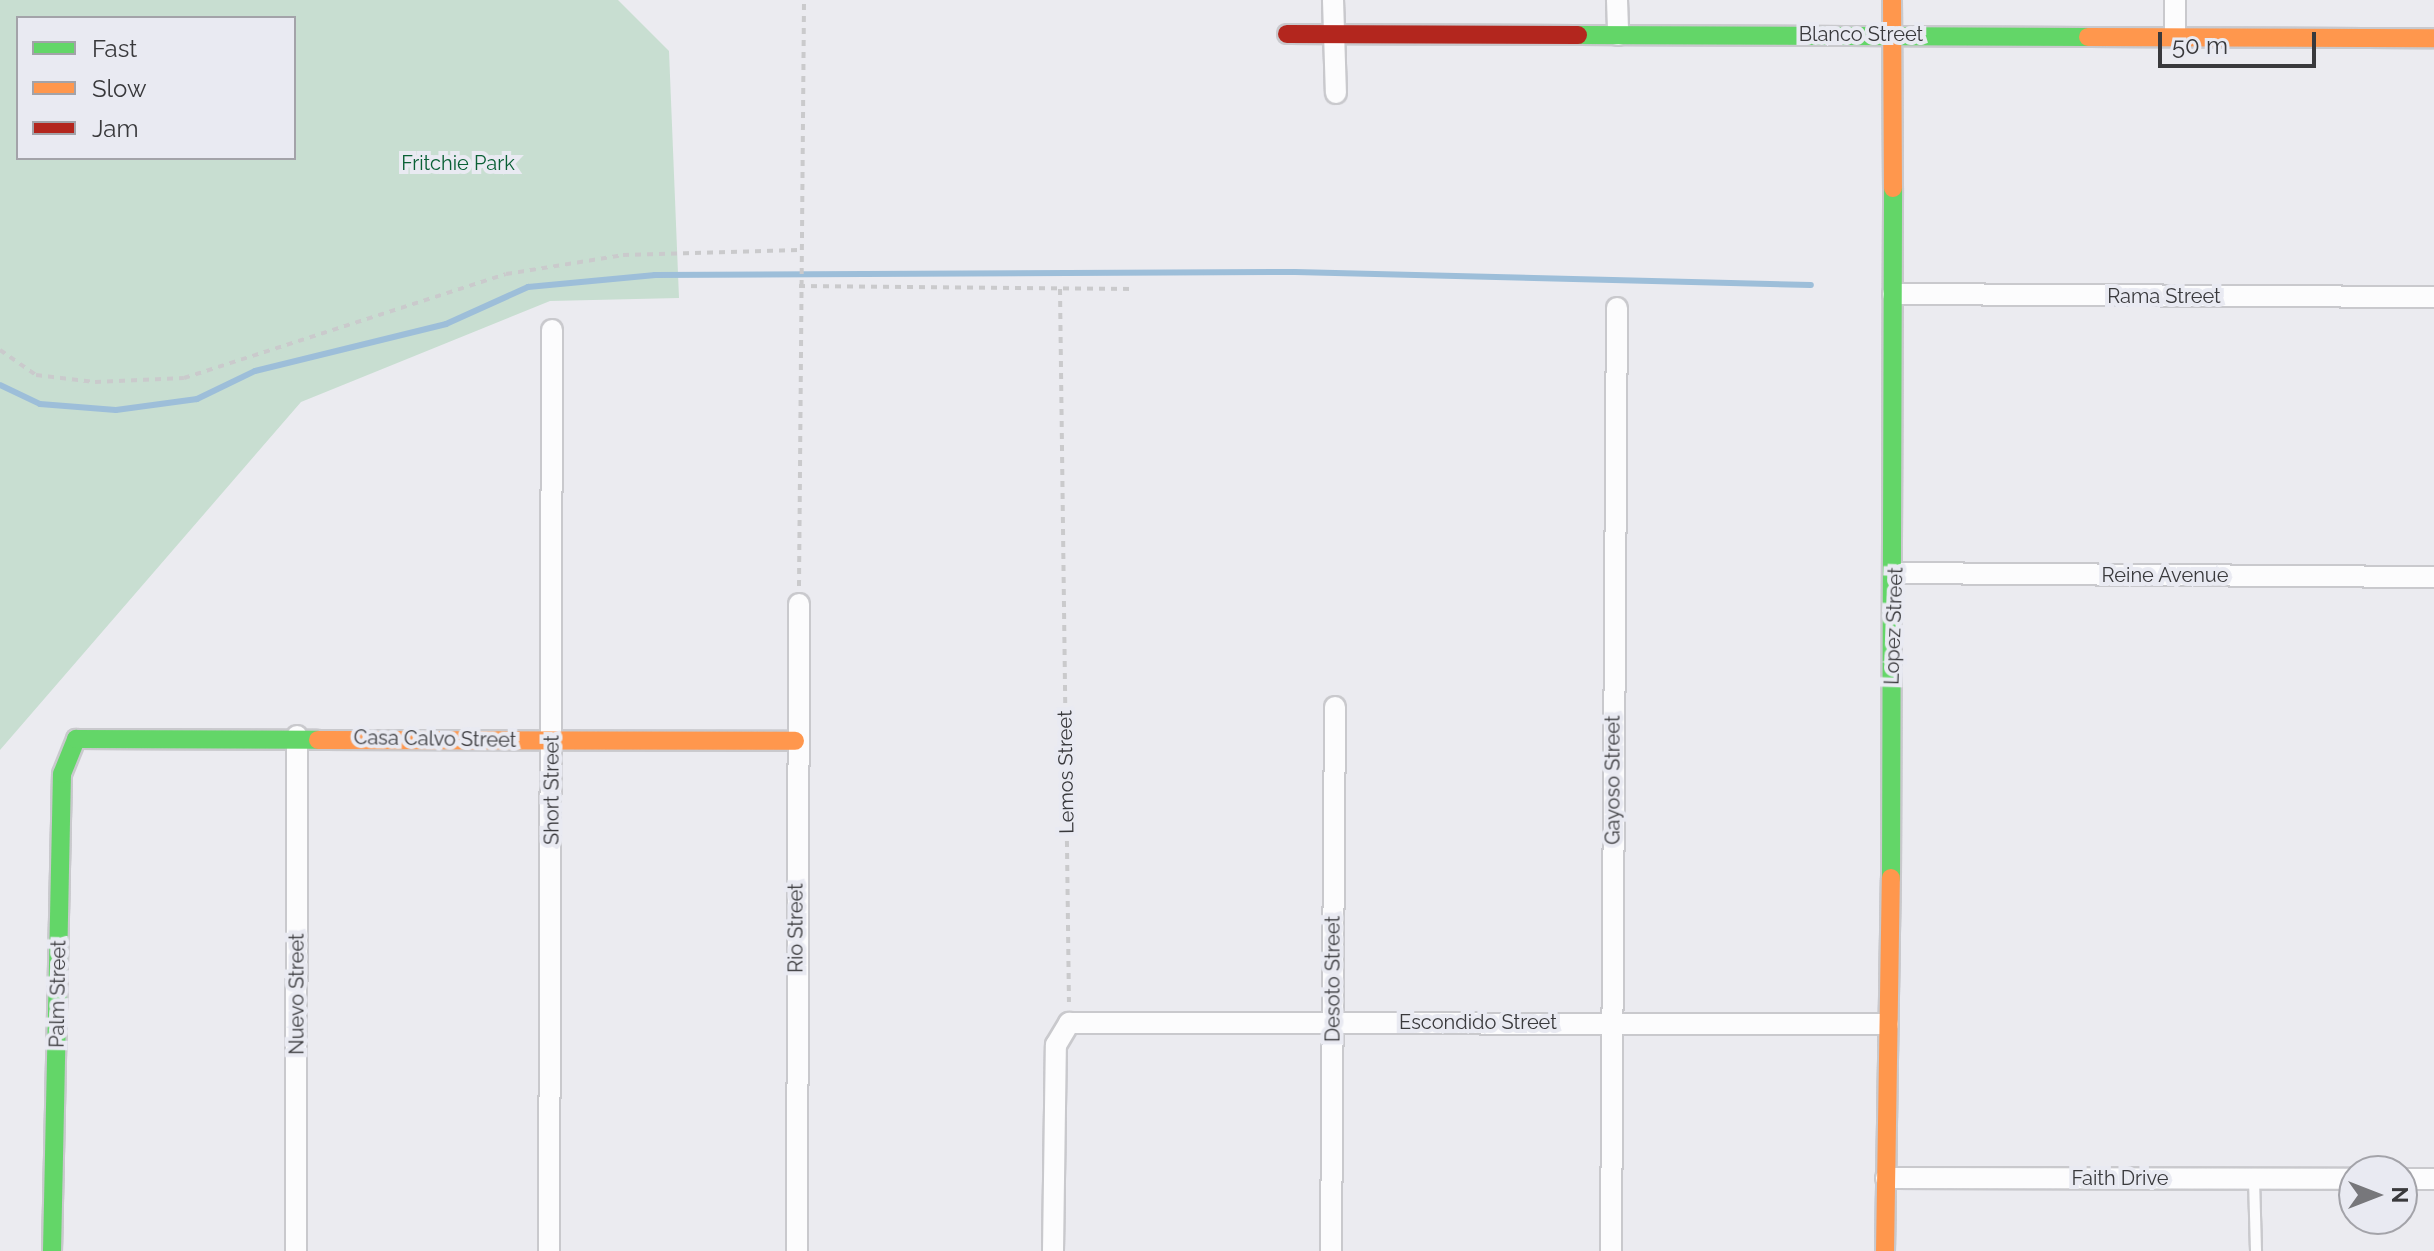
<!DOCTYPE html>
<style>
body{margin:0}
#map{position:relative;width:2434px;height:1251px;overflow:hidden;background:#ebebf0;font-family:Raleway,sans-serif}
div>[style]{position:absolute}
.green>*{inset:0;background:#c8ded1}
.stream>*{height:6px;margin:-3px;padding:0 3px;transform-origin:3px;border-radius:3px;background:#9dbed9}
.path>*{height:4px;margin-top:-2px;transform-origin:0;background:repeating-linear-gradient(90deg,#cacacc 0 6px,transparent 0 12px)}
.roads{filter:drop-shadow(2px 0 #c9c9cd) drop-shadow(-2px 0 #c9c9cd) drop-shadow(0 2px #c9c9cd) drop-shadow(0 -2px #c9c9cd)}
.lane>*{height:10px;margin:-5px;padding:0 5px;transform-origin:5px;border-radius:5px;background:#fcfcfd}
.street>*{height:20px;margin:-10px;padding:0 10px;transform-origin:10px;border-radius:10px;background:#fcfcfd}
.fast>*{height:18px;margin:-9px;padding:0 9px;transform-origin:9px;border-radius:9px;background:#63d668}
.slow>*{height:18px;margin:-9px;padding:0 9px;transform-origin:9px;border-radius:9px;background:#ff974d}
.jam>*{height:18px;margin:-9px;padding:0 9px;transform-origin:9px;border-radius:9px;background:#b3261e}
span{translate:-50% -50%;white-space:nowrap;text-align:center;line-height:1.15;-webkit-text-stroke:8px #e9eaf2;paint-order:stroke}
.street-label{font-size:20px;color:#39393c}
.park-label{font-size:20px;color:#0a6036}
.legend{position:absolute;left:16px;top:16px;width:280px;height:144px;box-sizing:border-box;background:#e9eaf2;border:2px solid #a3a3a9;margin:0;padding:10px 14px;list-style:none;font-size:24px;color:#39393c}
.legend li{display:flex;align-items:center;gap:16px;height:40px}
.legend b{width:40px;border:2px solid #a3a3a9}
.north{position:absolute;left:2338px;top:1155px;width:80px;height:80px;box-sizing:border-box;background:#e9eaf2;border:2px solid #a3a3a9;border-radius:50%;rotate:90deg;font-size:22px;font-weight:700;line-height:32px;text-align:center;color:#39393c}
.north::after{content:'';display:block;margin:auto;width:28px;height:36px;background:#77777b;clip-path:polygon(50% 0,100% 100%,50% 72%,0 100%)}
.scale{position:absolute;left:2158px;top:32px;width:158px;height:36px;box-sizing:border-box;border:4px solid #39393c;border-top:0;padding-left:10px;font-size:24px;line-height:28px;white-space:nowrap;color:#39393c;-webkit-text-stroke:6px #e9eaf2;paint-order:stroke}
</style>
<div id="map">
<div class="green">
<i style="clip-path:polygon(evenodd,0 0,618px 0,669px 51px,679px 298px,550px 301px,301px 402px,0 750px,0 0,18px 18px,294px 18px,294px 158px,18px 158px,18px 18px)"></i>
</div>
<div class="stream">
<i style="left:0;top:385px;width:44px;rotate:25.4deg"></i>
<i style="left:40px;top:404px;width:76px;rotate:4.5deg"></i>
<i style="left:116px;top:410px;width:82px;rotate:-7.7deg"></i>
<i style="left:197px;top:399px;width:64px;rotate:-25.8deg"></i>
<i style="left:255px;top:371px;width:197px;rotate:-13.8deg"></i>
<i style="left:446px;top:324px;width:90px;rotate:-24.3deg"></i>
<i style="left:528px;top:287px;width:128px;rotate:-5.4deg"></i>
<i style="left:655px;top:275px;width:640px;rotate:-0.27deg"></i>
<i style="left:1295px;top:272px;width:516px;rotate:1.44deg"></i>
</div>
<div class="path">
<i style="left:799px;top:286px;width:336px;rotate:0.5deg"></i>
<i style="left:1060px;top:289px;width:713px;rotate:89.28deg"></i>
<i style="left:0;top:350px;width:44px;rotate:34.8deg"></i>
<i style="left:36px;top:375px;width:59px;rotate:6.8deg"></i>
<i style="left:95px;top:382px;width:89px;rotate:-2.6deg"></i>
<i style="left:184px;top:378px;width:338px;rotate:-17.9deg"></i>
<i style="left:506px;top:274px;width:119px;rotate:-9.2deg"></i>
<i style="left:623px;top:255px;width:176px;rotate:-1.6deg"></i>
<i style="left:799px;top:586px;width:586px;rotate:-89.51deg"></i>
</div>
<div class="roads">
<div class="lane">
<i style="left:2254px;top:1179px;width:72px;rotate:88.4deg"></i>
</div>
<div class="street">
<i style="left:1333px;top:0;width:93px;rotate:88.2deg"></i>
<i style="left:1617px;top:0;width:35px;rotate:88deg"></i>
<i style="left:2175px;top:36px;width:36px;rotate:-90deg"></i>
<i style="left:1893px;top:294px;width:541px;rotate:0.32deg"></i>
<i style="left:1896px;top:573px;width:538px;rotate:0.43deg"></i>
<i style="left:1886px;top:1178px;width:468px;rotate:0.1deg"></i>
<i style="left:2402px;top:1179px;width:32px"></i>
<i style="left:296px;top:1251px;width:515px;rotate:-89.89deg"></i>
<i style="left:549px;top:1251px;width:921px;rotate:-89.81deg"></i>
<i style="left:797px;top:1251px;width:647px;rotate:-89.82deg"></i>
<i style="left:1053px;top:1251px;width:206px;rotate:-89.2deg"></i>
<i style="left:1056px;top:1045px;width:26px;rotate:-59deg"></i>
<i style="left:1069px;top:1023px;width:819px;rotate:0.07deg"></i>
<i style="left:1331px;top:1251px;width:544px;rotate:-89.58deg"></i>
<i style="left:1611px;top:1251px;width:943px;rotate:-89.64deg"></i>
</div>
<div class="fast">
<i style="left:1578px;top:35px;width:510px;rotate:0.22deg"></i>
<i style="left:1891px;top:878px;width:690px;rotate:-89.83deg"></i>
<i style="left:52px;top:1251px;width:477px;rotate:-88.8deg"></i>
<i style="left:62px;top:774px;width:38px;rotate:-68deg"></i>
<i style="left:76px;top:739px;width:242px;rotate:0.2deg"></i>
</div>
<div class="slow">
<i style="left:1892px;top:0;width:188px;rotate:89.7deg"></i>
<i style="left:2088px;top:37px;width:346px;rotate:0.2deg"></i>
<i style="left:318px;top:740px;width:477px;rotate:0.1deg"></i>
<i style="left:1885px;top:1251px;width:373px;rotate:-89.1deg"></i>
</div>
<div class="jam">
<i style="left:1287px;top:34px;width:291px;rotate:0.2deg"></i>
</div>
</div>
<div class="street-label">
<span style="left:1861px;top:34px">Blanco Street</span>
<span style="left:2164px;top:296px">Rama Street</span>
<span style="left:2165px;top:575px">Reine Avenue</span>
<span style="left:1894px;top:626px;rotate:-88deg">Lopez Street</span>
<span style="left:435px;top:739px;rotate:1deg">Casa Calvo Street</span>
<span style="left:1066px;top:772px;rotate:-91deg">Lemos Street</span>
<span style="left:1613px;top:780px;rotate:-90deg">Gayoso Street</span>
<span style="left:552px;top:790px;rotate:-90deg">Short Street</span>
<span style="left:796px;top:928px;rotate:-90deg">Rio Street</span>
<span style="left:1333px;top:979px;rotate:-90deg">Desoto Street</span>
<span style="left:58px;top:994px;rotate:-89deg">Palm Street</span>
<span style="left:297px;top:994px;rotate:-90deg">Nuevo Street</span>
<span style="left:1478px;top:1022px">Escondido Street</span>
<span style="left:2120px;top:1178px">Faith Drive</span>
</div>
<div class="park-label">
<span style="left:458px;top:163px">Fritchie Park</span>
</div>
<ul class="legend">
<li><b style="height:10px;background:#63d668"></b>Fast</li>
<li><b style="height:10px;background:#ff974d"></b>Slow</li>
<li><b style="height:10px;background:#b3261e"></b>Jam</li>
</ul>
<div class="north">N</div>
<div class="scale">50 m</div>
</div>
